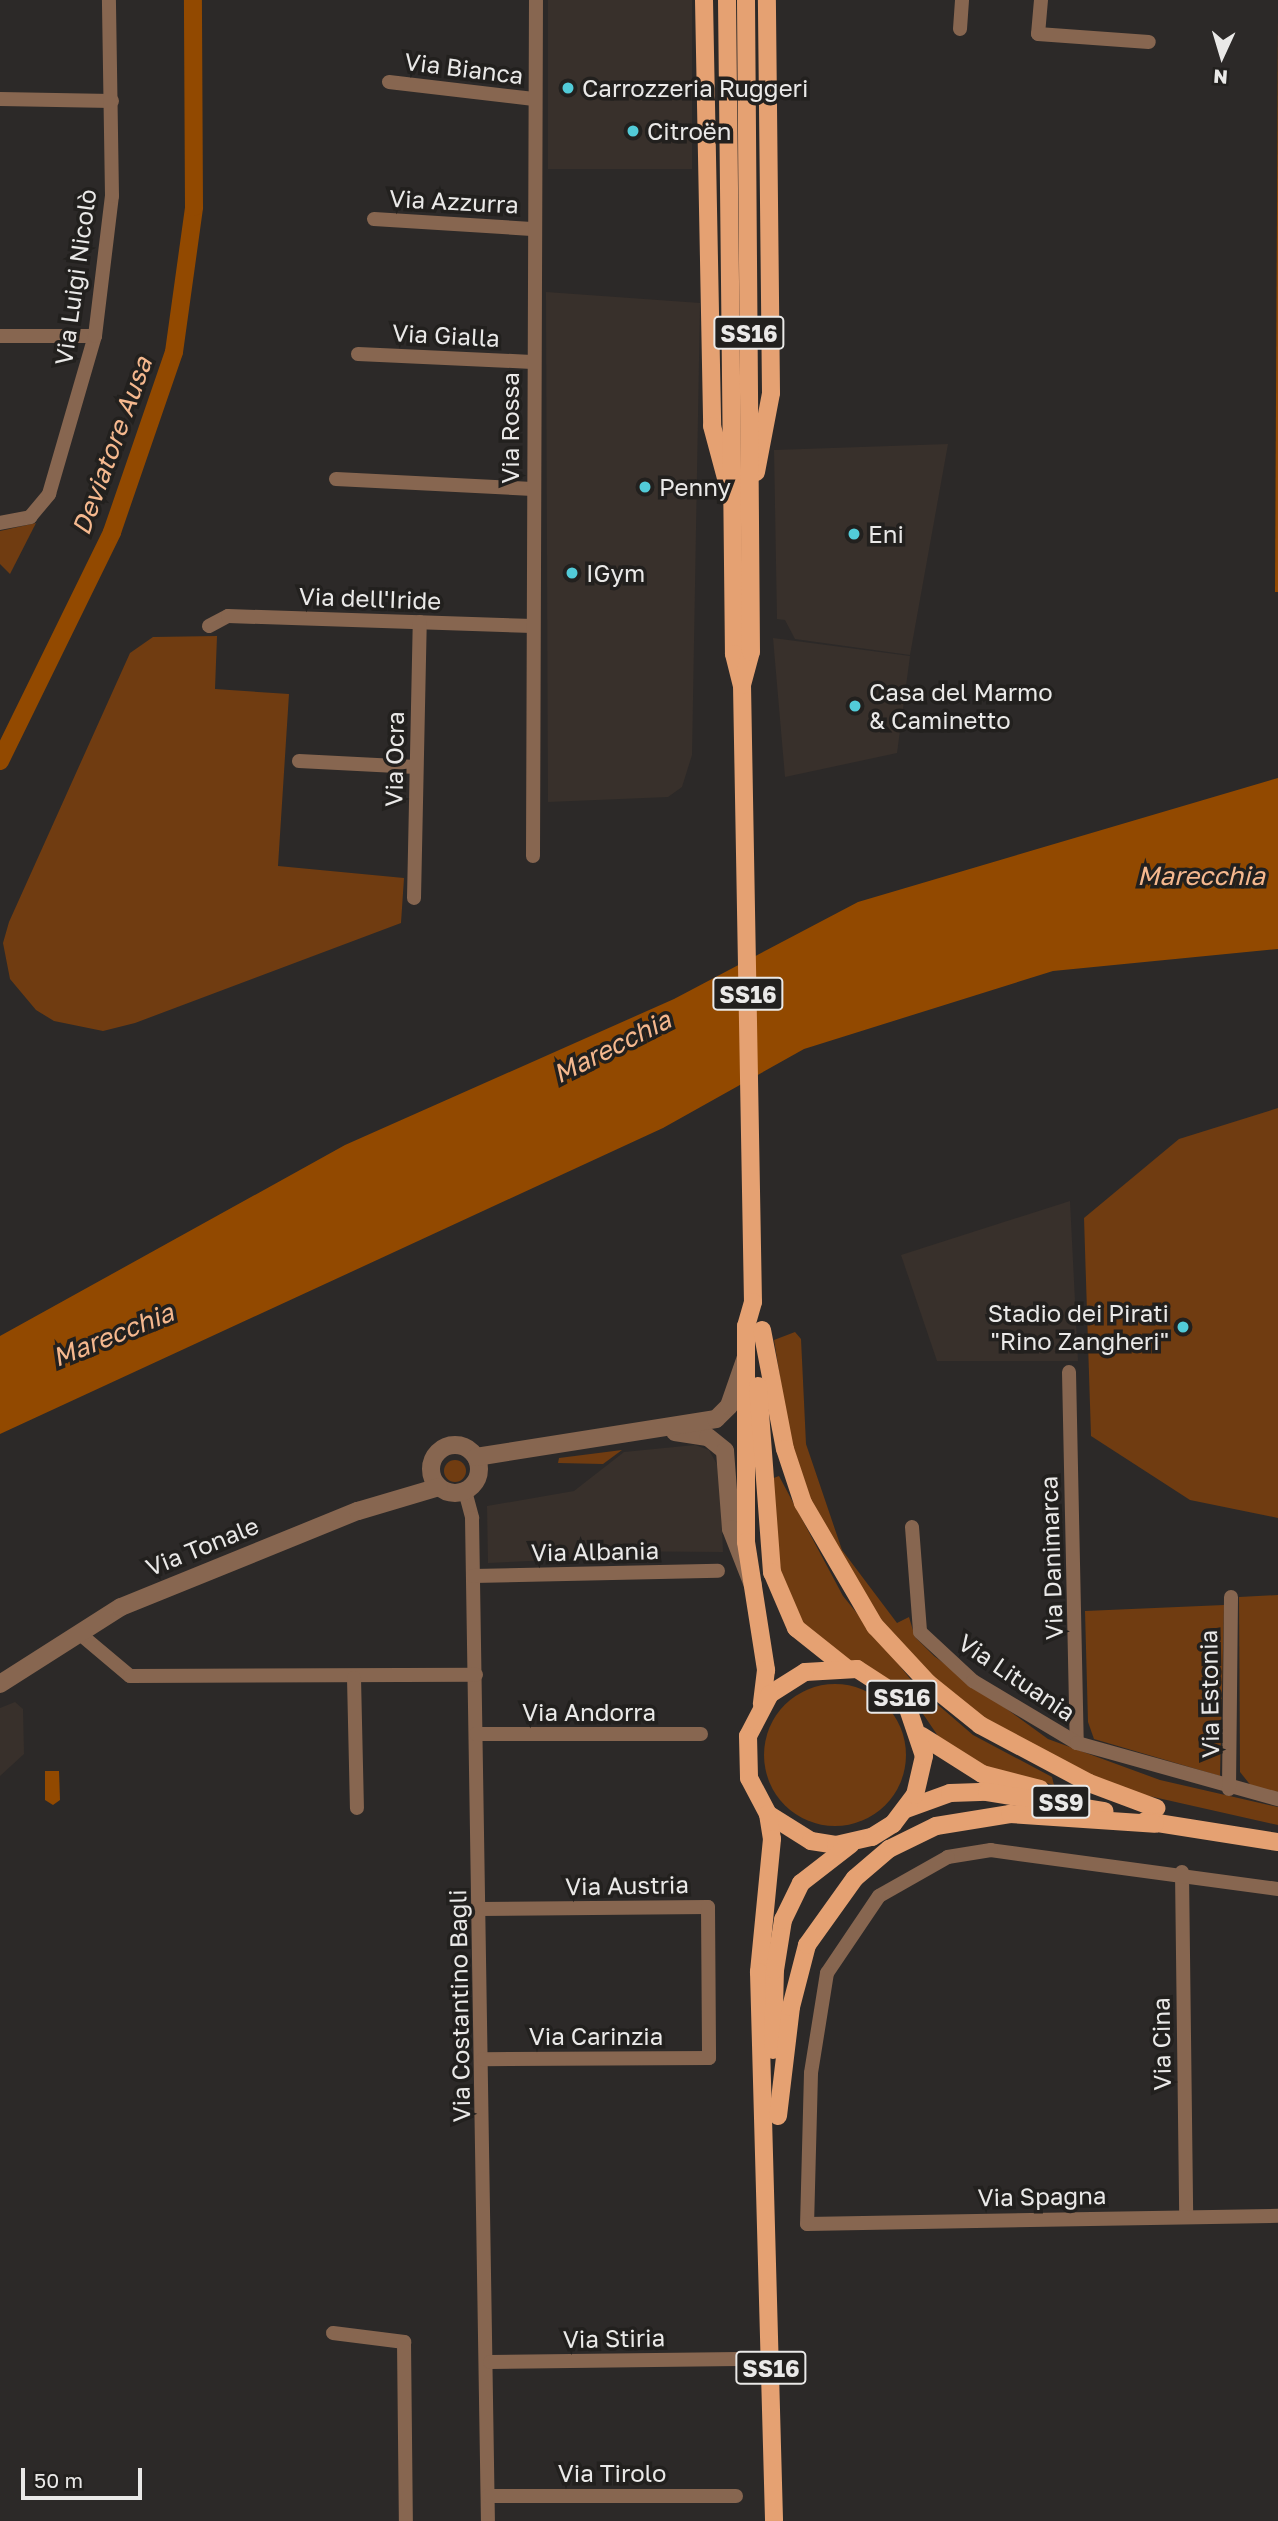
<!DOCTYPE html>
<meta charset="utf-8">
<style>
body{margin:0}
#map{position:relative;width:1278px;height:2521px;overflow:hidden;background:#2c2928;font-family:"Golos Text",sans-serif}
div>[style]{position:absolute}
.built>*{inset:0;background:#38302b;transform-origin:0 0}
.green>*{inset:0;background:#703c11}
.round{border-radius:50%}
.water>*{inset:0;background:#924900}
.canal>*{height:18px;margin:-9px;padding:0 9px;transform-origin:9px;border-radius:9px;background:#924900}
.minor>*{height:14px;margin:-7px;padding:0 7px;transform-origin:7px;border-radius:7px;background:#876650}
.tertiary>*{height:18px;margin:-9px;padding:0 9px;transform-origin:9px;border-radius:9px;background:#876650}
.tertiary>.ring{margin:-9px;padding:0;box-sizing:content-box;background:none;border:18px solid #876650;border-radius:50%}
.primary>*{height:18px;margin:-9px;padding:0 9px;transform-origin:9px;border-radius:9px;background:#e5a172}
.dots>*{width:19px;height:19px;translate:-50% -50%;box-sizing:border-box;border:4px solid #22201e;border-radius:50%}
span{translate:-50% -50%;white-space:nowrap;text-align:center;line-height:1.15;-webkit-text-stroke:7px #22201e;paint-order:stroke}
.shield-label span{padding:2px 5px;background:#22201e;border:2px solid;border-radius:5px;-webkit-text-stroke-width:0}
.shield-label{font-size:23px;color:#eae9e8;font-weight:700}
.street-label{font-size:24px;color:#eae9e8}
.poi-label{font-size:24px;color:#eae9e8}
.left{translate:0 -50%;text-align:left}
.right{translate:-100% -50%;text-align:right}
.water-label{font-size:26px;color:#f5b88e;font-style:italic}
.north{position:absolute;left:1187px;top:21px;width:70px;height:70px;-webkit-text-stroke:5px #22201e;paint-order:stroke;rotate:184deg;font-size:19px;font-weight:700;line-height:28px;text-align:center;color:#eae9e8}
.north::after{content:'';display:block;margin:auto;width:24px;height:32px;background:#eae9e8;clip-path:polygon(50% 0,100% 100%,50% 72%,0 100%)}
.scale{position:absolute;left:21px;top:2468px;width:121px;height:32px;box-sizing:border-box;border:4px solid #eae9e8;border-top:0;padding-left:9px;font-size:21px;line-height:24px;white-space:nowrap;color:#eae9e8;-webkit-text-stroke:5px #22201e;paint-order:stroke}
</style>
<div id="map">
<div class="built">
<i style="left:548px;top:0;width:144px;height:169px"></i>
<i style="clip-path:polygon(546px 292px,700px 303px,692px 755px,682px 787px,668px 797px,548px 802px)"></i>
<i style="clip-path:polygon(948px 444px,910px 655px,795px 639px,785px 620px,777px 619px,774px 450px)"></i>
<i style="clip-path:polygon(773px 638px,910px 656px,897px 753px,785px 777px)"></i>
<i style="clip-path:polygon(1070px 1201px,1078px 1361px,937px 1361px,901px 1255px)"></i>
<i style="clip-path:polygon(695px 1445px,709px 1450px,720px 1470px,723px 1552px,596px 1551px,595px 1558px,488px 1563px,487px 1506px,574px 1491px,624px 1452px)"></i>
<i style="clip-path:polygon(15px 1702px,23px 1709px,24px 1754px,0 1776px,0 1708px)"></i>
</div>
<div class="green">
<i style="clip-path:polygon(36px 523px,10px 574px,0 564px,0 531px)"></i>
<i style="clip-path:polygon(217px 636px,215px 689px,289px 694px,278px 866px,404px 878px,401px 923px,135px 1023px,103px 1031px,54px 1021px,36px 1010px,10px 979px,3px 943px,9px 922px,130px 653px,153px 637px)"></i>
<i style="clip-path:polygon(1278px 1108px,1278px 1518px,1190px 1500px,1091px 1436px,1084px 1218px,1179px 1139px)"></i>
<i style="clip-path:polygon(795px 1332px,801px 1339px,806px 1444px,842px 1550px,897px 1623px,909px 1617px,915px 1637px,934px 1656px,1048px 1739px,1160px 1780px,1278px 1807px,1278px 1825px,1118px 1789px,981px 1722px,896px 1642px,834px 1555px,793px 1458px,774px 1340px)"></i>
<i style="clip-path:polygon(622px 1450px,603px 1464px,558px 1463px,559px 1458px)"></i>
<i class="round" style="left:444px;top:1460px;width:22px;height:22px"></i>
<i style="clip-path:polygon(779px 1476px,843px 1596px,916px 1686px,973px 1735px,1052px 1777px,1054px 1785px,979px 1767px,938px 1736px,904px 1686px,838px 1656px,805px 1628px,782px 1584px,771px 1479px)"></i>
<i style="clip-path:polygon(1278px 1595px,1278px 1792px,1252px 1787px,1240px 1772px,1239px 1597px)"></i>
<i style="clip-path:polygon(1224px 1605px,1220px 1776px,1094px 1739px,1088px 1722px,1085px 1611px)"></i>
<i class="round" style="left:764px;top:1684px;width:142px;height:142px"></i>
</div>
<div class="water">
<i style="clip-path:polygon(1278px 18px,1278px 592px,1275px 592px)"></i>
<i style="clip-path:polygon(1278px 778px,1278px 949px,1053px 971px,804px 1049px,663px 1128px,0 1434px,0 1336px,345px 1145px,674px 999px,858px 902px)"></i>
<i style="clip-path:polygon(45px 1771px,59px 1771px,60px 1800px,53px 1805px,45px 1800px)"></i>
</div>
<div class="canal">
<i style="left:0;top:761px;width:255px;rotate:-63.9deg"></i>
<i style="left:112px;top:532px;width:190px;rotate:-71deg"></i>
<i style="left:174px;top:352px;width:146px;rotate:-82.1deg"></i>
<i style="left:194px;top:207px;width:207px;rotate:-90.3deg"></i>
</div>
<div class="minor">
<i style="left:1041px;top:0;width:34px;rotate:95deg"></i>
<i style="left:1038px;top:34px;width:111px;rotate:4.1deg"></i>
<i style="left:960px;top:29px;width:29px;rotate:-86deg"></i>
<i style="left:389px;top:82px;width:146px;rotate:6.7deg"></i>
<i style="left:0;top:99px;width:112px;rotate:1deg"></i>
<i style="left:374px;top:219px;width:158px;rotate:3.6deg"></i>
<i style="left:0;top:336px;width:95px"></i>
<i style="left:358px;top:354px;width:174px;rotate:2.6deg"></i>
<i style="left:336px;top:479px;width:197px;rotate:2.9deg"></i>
<i style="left:0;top:523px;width:31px;rotate:-11deg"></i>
<i style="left:30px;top:517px;width:30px;rotate:-50deg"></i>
<i style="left:49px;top:494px;width:165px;rotate:-73.8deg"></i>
<i style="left:95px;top:336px;width:141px;rotate:-83.1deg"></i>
<i style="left:112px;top:196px;width:196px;rotate:-90.9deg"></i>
<i style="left:209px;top:626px;width:21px;rotate:-28deg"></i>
<i style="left:228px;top:616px;width:305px;rotate:1.9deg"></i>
<i style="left:299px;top:761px;width:117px;rotate:2.9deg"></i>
<i style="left:533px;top:856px;width:856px;rotate:-89.8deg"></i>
<i style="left:414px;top:898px;width:276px;rotate:-88.8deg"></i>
<i style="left:1069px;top:1372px;width:371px;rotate:88.8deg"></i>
<i style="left:465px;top:1491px;width:28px;rotate:75deg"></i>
<i style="left:472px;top:1518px;width:1003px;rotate:89.09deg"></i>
<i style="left:912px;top:1527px;width:105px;rotate:85.6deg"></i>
<i style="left:920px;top:1632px;width:72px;rotate:42.8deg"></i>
<i style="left:973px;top:1681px;width:121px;rotate:30.8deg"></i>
<i style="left:1077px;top:1743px;width:209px;rotate:15.6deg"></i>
<i style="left:473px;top:1576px;width:245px;rotate:-1.2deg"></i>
<i style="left:80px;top:1634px;width:65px;rotate:40deg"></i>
<i style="left:130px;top:1676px;width:346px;rotate:-0.2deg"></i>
<i style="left:354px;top:1678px;width:130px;rotate:88.7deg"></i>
<i style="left:476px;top:1734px;width:225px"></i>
<i style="left:1229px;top:1789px;width:192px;rotate:-89.4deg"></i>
<i style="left:1182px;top:1872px;width:344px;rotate:89.3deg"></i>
<i style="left:1278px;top:1889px;width:290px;rotate:-172.3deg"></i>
<i style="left:991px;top:1850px;width:44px;rotate:170.8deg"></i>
<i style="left:948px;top:1857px;width:79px;rotate:150.5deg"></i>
<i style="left:879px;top:1896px;width:93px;rotate:124deg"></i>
<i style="left:827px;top:1973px;width:101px;rotate:99.1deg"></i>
<i style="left:811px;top:2073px;width:151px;rotate:91.5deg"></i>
<i style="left:807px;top:2224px;width:471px;rotate:-1deg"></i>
<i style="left:479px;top:1909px;width:229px;rotate:-0.5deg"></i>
<i style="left:708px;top:1907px;width:151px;rotate:89.6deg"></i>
<i style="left:709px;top:2058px;width:226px;rotate:179.7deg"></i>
<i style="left:333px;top:2333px;width:72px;rotate:7.2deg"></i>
<i style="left:404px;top:2342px;width:179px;rotate:89.4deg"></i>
<i style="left:490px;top:2362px;width:249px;rotate:-0.7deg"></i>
<i style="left:488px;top:2496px;width:248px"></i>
</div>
<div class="tertiary">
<i style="left:675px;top:1432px;width:33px;rotate:9deg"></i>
<i style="left:708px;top:1437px;width:22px;rotate:39deg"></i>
<i style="left:725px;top:1451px;width:78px;rotate:85.6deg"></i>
<i style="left:731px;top:1529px;width:60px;rotate:68.6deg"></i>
<i class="ring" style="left:431px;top:1445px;width:30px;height:30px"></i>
<i style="left:476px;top:1457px;width:243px;rotate:-9deg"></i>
<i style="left:716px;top:1419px;width:18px;rotate:-45deg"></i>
<i style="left:729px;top:1406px;width:52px;rotate:-70.9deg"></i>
<i style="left:0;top:1684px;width:143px;rotate:-32.5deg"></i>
<i style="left:121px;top:1607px;width:256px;rotate:-22.1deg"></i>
<i style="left:358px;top:1511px;width:84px;rotate:-16.5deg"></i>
</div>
<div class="primary">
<i style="left:704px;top:0;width:426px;rotate:88.9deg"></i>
<i style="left:712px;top:426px;width:58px;rotate:75deg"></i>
<i style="left:727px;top:0;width:654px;rotate:89.39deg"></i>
<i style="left:734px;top:654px;width:32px;rotate:76deg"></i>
<i style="left:742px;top:685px;width:617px;rotate:88.98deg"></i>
<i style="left:753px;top:1302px;width:25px;rotate:106deg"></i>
<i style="left:746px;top:1326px;width:216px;rotate:90deg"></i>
<i style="left:746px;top:1542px;width:130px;rotate:81.1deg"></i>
<i style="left:766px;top:1670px;width:34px;rotate:97deg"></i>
<i style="left:756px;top:472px;width:80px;rotate:-79.2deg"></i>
<i style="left:771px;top:393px;width:393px;rotate:-90.6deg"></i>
<i style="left:742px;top:685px;width:34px;rotate:-75deg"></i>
<i style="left:751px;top:652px;width:652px;rotate:-90.44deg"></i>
<i style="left:762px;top:1330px;width:121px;rotate:79.1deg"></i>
<i style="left:785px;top:1449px;width:57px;rotate:71.6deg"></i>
<i style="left:803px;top:1503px;width:143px;rotate:59.7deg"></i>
<i style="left:875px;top:1626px;width:78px;rotate:47.1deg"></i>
<i style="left:928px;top:1683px;width:67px;rotate:38.9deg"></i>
<i style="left:980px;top:1725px;width:123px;rotate:28deg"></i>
<i style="left:1089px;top:1783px;width:72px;rotate:20.5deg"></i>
<i style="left:758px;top:1386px;width:187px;rotate:85.7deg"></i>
<i style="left:772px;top:1572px;width:61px;rotate:66.8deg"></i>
<i style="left:796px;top:1628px;width:63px;rotate:38.5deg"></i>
<i style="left:922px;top:1736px;width:71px;rotate:32.3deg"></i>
<i style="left:982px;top:1774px;width:60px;rotate:14.5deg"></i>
<i style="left:906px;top:1809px;width:47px;rotate:-20deg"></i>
<i style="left:950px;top:1793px;width:37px;rotate:-2deg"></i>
<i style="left:987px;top:1792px;width:119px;rotate:9.2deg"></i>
<i style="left:768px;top:1814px;width:51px;rotate:32.1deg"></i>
<i style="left:811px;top:1841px;width:25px;rotate:9deg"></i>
<i style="left:836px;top:1845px;width:37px;rotate:-13deg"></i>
<i style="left:872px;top:1837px;width:25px;rotate:-32deg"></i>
<i style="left:893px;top:1824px;width:36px;rotate:-53deg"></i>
<i style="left:915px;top:1795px;width:40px;rotate:-77deg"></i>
<i style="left:924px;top:1756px;width:59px;rotate:-108.7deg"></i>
<i style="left:905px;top:1700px;width:57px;rotate:-147.1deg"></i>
<i style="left:857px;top:1669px;width:52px;rotate:176.7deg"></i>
<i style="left:805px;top:1672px;width:41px;rotate:147.8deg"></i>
<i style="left:770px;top:1694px;width:47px;rotate:117.6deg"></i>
<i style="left:748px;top:1736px;width:42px;rotate:88.6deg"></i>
<i style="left:749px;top:1778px;width:41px;rotate:62.2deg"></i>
<i style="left:768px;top:1814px;width:25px;rotate:81deg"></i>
<i style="left:772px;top:1839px;width:134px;rotate:95.6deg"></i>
<i style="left:759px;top:1972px;width:549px;rotate:88.43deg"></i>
<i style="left:1145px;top:1821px;width:135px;rotate:9deg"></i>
<i style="left:773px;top:2050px;width:80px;rotate:-88.6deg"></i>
<i style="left:775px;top:1970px;width:51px;rotate:-80.9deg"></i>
<i style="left:783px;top:1920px;width:41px;rotate:-64.1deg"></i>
<i style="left:801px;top:1883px;width:62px;rotate:-37.8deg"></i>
<i style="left:778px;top:2116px;width:110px;rotate:-83.2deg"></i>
<i style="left:791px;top:2007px;width:64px;rotate:-75.5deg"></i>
<i style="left:807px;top:1945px;width:82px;rotate:-54.4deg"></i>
<i style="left:855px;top:1878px;width:45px;rotate:-40.5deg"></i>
<i style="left:889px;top:1849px;width:52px;rotate:-26.1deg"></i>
<i style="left:936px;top:1826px;width:75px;rotate:-9.2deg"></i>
<i style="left:1010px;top:1814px;width:145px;rotate:3.9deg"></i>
</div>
<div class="dots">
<i style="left:568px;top:88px;background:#52cbd8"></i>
<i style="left:633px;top:131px;background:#52cbd8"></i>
<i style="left:645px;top:487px;background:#52cbd8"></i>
<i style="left:854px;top:534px;background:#52cbd8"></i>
<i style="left:572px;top:573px;background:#52cbd8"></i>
<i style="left:855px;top:706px;background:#52cbd8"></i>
<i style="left:1183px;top:1327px;background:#52cbd8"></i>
</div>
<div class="shield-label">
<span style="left:749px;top:333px">SS16</span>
<span style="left:748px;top:994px">SS16</span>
<span style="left:902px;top:1697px">SS16</span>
<span style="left:1061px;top:1802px">SS9</span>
<span style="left:771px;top:2368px">SS16</span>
</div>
<div class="street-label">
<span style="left:464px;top:68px;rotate:7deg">Via Bianca</span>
<span style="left:454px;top:201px;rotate:3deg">Via Azzurra</span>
<span style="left:75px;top:277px;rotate:-82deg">Via Luigi Nicolò</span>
<span style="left:446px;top:335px;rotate:3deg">Via Gialla</span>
<span style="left:510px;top:428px;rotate:-90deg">Via Rossa</span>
<span style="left:370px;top:598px;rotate:2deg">Via dell'Iride</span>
<span style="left:394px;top:759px;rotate:-89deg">Via Ocra</span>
<span style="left:202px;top:1546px;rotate:-22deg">Via Tonale</span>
<span style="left:595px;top:1551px;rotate:-1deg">Via Albania</span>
<span style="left:1051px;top:1558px;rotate:-92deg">Via Danimarca</span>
<span style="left:1017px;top:1677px;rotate:34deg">Via Lituania</span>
<span style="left:1209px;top:1694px;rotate:-91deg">Via Estonia</span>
<span style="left:589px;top:1712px">Via Andorra</span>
<span style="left:627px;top:1885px;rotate:-1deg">Via Austria</span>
<span style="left:459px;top:2006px;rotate:-91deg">Via Costantino Bagli</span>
<span style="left:596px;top:2036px">Via Carinzia</span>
<span style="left:1161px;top:2044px;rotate:-91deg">Via Cina</span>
<span style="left:1042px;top:2196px;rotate:-1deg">Via Spagna</span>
<span style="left:614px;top:2338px;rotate:-1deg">Via Stiria</span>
<span style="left:612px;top:2473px">Via Tirolo</span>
</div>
<div class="poi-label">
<span class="left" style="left:582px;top:88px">Carrozzeria Ruggeri</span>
<span class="left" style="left:647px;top:131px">Citroën</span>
<span class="left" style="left:659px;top:487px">Penny</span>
<span class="left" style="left:868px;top:534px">Eni</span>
<span class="left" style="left:586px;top:573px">IGym</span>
<span class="left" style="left:869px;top:706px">Casa del Marmo<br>&amp; Caminetto</span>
<span class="right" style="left:1169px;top:1327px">Stadio dei Pirati<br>"Rino Zangheri"</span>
</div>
<div class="water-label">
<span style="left:112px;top:446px;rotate:-70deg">Deviatore Ausa</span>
<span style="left:1201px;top:876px">Marecchia</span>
<span style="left:612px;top:1047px;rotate:-27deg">Marecchia</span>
<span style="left:113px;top:1335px;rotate:-22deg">Marecchia</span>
</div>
<div class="north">N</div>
<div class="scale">50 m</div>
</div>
